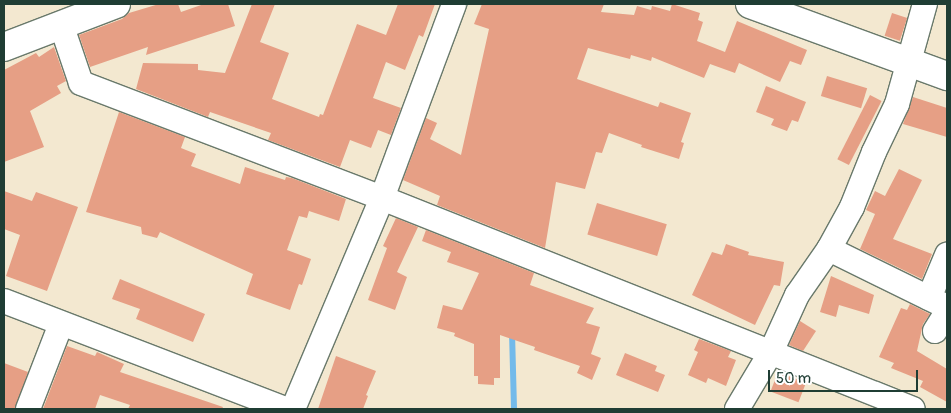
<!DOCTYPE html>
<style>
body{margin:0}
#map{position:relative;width:951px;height:413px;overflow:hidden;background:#f3e8d0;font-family:Pangolin,sans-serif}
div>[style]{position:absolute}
.stream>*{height:6px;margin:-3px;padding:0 3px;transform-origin:3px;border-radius:3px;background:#73baea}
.building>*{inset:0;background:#e69f85;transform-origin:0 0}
.roads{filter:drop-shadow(1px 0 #69796b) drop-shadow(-1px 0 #69796b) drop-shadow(0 1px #69796b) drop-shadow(0 -1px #69796b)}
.street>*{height:24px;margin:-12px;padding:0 12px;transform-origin:12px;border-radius:12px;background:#fff}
.secondary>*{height:28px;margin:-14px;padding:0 14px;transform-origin:14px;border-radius:14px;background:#fff}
span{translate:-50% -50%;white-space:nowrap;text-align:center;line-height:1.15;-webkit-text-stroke:4.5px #fff;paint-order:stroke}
.frame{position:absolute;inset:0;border:5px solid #1f3d34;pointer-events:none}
.scale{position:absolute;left:768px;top:370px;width:150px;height:22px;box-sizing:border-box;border:2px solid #1f3d34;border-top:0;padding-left:6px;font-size:15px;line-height:18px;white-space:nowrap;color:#1f3d34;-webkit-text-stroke:4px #fff;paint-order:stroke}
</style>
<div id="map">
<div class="stream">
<i style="left:512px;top:332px;width:77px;rotate:88.5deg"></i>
</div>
<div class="building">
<i style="clip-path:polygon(159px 4px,178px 4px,181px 12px,204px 4px,228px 4px,235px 26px,146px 55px,148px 47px,90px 67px,79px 35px,122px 19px,129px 13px)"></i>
<i style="clip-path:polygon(252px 4px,275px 4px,260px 42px,289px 53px,272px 99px,319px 117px,320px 114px,323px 115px,357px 24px,386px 35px,398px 4px,435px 4px,423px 37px,419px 35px,405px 70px,386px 62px,373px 98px,401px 108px,391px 135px,378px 130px,371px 148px,350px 140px,340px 167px,268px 140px,271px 133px,210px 112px,208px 117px,136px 89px,143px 63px,198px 64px,198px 70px,225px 73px)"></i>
<i style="clip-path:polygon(482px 4px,604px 4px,601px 12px,634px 15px,637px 6px,651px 10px,652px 6px,670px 11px,672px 4px,700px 13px,698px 20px,703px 22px,697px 41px,725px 52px,737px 21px,807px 50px,801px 65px,790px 61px,780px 82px,739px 63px,735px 73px,710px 64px,704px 78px,652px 57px,651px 61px,631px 55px,630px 59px,588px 48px,577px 79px,658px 107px,660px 102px,691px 113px,681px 142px,684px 143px,679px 159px,641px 147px,642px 145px,609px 133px,602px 153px,596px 152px,585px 189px,556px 182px,545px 248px,437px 205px,440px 196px,403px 180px,426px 118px,437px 123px,430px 139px,461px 155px,489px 29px,474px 24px)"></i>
<i style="left:892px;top:13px;width:16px;height:24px;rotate:18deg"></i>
<i style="clip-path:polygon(54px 47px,66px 81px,57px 86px,61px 93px,30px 111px,44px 147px,4px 162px,4px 70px,36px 53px,39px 57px)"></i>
<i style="left:827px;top:76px;width:42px;height:21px;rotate:17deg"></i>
<i style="clip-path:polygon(766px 86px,806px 102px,798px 122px,792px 120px,787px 131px,771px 125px,774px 119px,756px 112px)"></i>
<i style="left:870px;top:95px;width:13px;height:72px;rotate:27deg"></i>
<i style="clip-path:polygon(913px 97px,947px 108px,947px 137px,903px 124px)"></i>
<i style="clip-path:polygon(119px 112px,185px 137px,181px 148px,196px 154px,191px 166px,240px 184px,245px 167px,285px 180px,286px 177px,292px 178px,346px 199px,339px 221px,309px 211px,307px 218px,299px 216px,287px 250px,311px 259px,302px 285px,299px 284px,290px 310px,246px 294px,253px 274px,160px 232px,157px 238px,142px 234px,141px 227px,86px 212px)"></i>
<i style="clip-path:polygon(899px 169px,922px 180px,893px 239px,932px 254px,922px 279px,860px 249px,875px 214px,866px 210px,875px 191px,885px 196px)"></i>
<i style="clip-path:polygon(4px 191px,32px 201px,36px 192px,78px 207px,47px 291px,6px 276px,20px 235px,4px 229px)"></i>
<i style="left:597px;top:203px;width:73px;height:33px;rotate:17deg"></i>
<i style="clip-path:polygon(396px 218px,418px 227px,397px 272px,407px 277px,395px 310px,368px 300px,387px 248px,383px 246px)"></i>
<i style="clip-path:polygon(426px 230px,534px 273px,530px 285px,594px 308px,586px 323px,600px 327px,591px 354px,601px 358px,592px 380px,577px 373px,580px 366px,534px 350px,535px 347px,500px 335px,500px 378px,494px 378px,494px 385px,478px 384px,478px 376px,474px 376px,474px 344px,454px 336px,455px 333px,437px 328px,443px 305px,462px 310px,479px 273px,447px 262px,451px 252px,422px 241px)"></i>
<i style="clip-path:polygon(726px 244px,749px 252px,748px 255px,784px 262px,780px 286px,774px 285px,755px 325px,692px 295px,712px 252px,722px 255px)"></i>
<i style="clip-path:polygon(831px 276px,874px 295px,869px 314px,839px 305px,836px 317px,820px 312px)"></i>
<i style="clip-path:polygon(120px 279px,205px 314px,193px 342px,136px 319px,140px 309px,112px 299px)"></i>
<i style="clip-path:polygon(910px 304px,930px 314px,923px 324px,917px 351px,947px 369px,947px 402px,920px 387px,923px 381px,891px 368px,894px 363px,879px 357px,901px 308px,907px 310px)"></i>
<i style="clip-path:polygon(800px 321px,816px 331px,803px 351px,789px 345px)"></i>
<i style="clip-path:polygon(699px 339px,731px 351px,728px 357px,736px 360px,726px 386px,708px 378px,706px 383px,688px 375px,698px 352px,694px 350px)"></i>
<i style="clip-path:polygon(67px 346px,95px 356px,97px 352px,124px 364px,120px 372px,223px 407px,222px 409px,128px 409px,130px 405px,100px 395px,95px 409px,43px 409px)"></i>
<i style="clip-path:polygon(625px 353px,657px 366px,655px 371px,665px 375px,658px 392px,616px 375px)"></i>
<i style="clip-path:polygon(336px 356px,376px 371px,366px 395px,368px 396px,363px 409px,318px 409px)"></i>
<i style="clip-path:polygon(4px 363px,28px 372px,15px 409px,4px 409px)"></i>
<i style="left:778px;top:372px;width:30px;height:21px;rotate:21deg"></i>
</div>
<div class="roads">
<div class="street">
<i style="left:61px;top:24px;width:62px;rotate:71.3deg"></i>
<i style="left:81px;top:83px;width:322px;rotate:20.9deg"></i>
<i style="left:382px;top:198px;width:571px;rotate:21.67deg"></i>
<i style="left:829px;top:249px;width:131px;rotate:26.2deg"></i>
<i style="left:929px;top:298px;width:47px;rotate:-67.3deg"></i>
<i style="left:4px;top:301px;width:301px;rotate:21deg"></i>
<i style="left:935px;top:331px;width:22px;rotate:-58deg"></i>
<i style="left:28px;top:409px;width:91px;rotate:-68.8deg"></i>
<i style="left:293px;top:409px;width:229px;rotate:-67.1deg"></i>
<i style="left:382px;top:198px;width:207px;rotate:-69.6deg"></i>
<i style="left:737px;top:409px;width:66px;rotate:-59.2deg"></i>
<i style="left:771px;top:352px;width:63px;rotate:-65.5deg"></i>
<i style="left:797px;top:295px;width:56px;rotate:-55.2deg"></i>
<i style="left:829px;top:249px;width:48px;rotate:-61.3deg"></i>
<i style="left:852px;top:207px;width:59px;rotate:-68.2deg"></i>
<i style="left:874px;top:152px;width:53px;rotate:-64.4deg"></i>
<i style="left:897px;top:104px;width:104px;rotate:-74.4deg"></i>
</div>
<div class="secondary">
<i style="left:750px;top:4px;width:210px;rotate:20.1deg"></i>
<i style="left:4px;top:47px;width:120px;rotate:-21deg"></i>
</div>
</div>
<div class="frame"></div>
<div class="scale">50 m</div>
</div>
